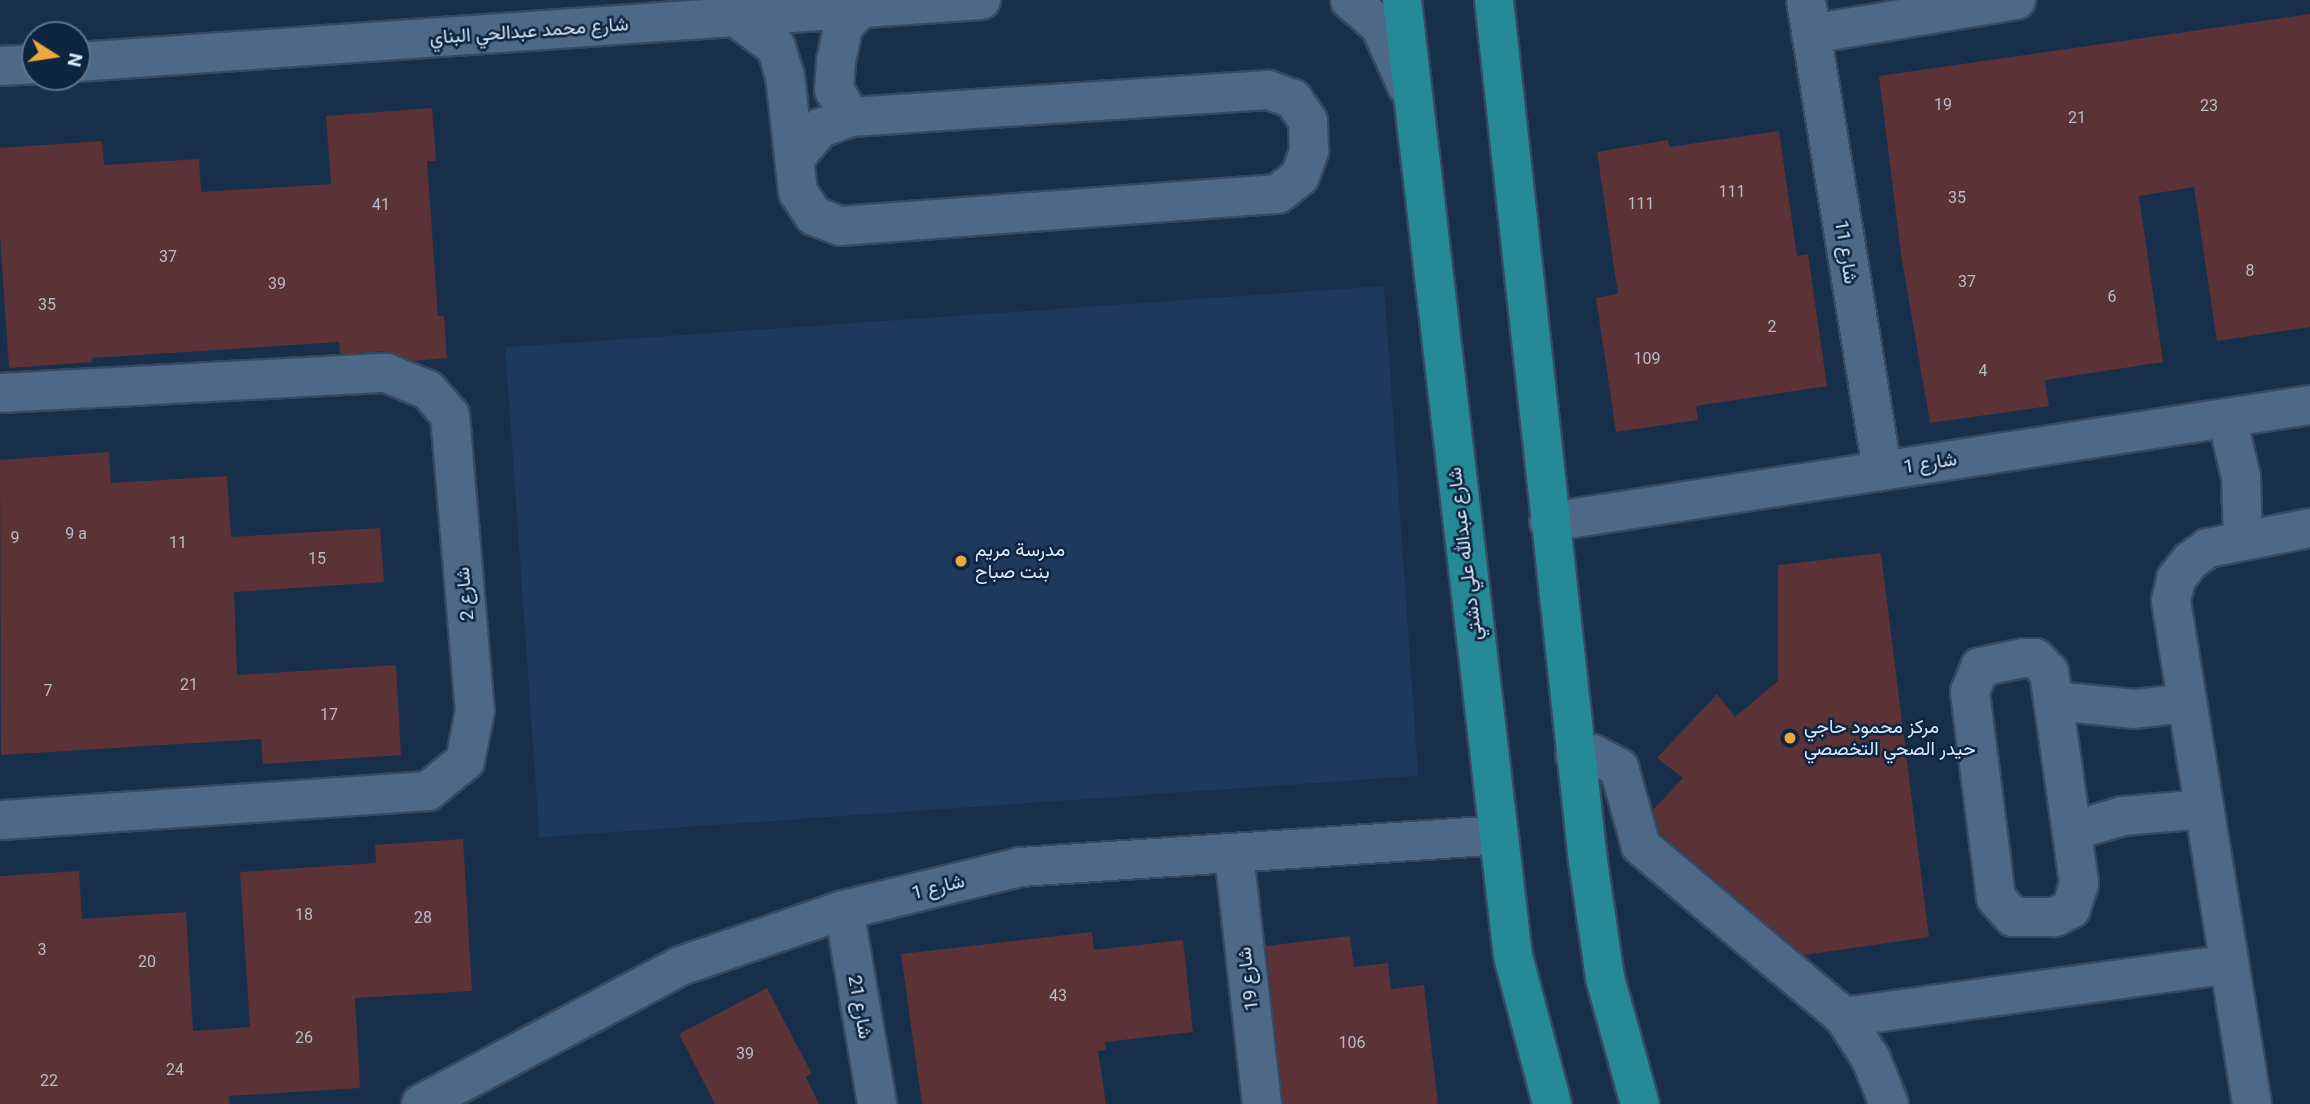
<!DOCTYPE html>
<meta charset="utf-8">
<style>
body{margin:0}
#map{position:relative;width:2310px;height:1104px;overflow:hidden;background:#182f4c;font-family:Roboto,Vazirmatn,sans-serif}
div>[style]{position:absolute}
.built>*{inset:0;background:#1d395c;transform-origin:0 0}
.building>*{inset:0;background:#5b3236}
.roads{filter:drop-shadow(2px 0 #364961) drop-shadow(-2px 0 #364961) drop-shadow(0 2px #364961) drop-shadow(0 -2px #364961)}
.minor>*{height:38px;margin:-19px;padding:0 19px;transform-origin:19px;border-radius:19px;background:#4e6888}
.major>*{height:38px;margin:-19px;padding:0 19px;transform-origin:19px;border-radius:19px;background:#258996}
.dots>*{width:19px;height:19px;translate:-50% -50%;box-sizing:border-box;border:4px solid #0e2541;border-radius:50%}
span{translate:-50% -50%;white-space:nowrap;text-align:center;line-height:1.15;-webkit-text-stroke:5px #0e2541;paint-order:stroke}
.number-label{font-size:16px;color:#babbca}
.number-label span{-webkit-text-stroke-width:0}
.street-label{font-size:19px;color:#dae9fb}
.poi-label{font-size:19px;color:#dae9fb}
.left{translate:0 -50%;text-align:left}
.north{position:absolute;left:21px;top:21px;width:70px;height:70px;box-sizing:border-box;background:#0e2541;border:2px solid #60738b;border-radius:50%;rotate:102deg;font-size:19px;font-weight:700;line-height:28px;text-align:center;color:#dae9fb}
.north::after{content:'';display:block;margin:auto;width:24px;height:32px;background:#eda83b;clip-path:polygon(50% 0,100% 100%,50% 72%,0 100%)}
</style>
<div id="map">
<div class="built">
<i style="left:1384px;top:286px;width:491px;height:881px;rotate:86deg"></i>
</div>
<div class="building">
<i style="clip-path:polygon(2310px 14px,2310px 327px,2217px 341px,2194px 187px,2139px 196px,2163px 362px,2045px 380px,2049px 406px,1930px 423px,1901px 254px,1879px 76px)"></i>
<i style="clip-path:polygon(432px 108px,436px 161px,427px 161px,438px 316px,444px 316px,447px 358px,414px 361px,385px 351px,340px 354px,339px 342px,92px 358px,92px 362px,9px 368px,0 235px,0 148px,102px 141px,104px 165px,199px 159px,201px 192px,331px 184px,326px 116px)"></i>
<i style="clip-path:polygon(1779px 131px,1797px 256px,1808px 254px,1827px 386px,1696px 406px,1698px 420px,1616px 432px,1596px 298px,1618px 294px,1597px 152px,1668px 140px,1669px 147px)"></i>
<i style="clip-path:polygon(109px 452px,111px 483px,227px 476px,231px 537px,380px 528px,384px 582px,234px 592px,237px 675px,396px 665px,401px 755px,263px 764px,261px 739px,1px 755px,0 460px)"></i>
<i style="clip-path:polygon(1881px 553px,1929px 937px,1804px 955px,1660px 833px,1653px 810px,1683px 778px,1657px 758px,1717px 694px,1735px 717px,1778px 681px,1778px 565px)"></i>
<i style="clip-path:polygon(463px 839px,472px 991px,355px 998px,360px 1088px,229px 1096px,230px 1104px,0 1104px,0 876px,79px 871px,82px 919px,186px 912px,193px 1031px,250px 1027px,240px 872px,376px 863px,375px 845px)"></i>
<i style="clip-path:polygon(1092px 932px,1094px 950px,1183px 940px,1193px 1032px,1105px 1042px,1106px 1050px,1098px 1051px,1106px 1104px,922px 1104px,901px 954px)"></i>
<i style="clip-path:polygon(1350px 936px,1354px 967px,1388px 963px,1391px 989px,1424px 985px,1438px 1104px,1283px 1104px,1266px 946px)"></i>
<i style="clip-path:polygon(767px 988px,812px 1074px,806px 1077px,819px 1104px,715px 1104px,679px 1034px)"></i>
</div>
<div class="roads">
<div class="minor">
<i style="left:1350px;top:0;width:40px;rotate:41deg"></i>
<i style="left:1380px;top:26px;width:66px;rotate:65.8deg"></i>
<i style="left:1806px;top:0;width:477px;rotate:80.8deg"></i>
<i style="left:734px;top:16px;width:52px;rotate:36.4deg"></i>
<i style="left:776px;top:47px;width:30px;rotate:73deg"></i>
<i style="left:785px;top:76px;width:117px;rotate:83.6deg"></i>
<i style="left:798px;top:192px;width:29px;rotate:56deg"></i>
<i style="left:814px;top:216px;width:28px;rotate:21deg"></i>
<i style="left:840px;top:226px;width:439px;rotate:-4.2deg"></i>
<i style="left:1278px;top:194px;width:28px;rotate:-39deg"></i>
<i style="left:1300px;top:176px;width:27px;rotate:-70deg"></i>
<i style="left:1309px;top:151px;width:30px;rotate:-92deg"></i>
<i style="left:1308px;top:121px;width:27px;rotate:-124deg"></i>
<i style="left:1293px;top:99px;width:27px;rotate:-160deg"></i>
<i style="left:1268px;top:90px;width:418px;rotate:176.3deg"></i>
<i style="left:851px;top:117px;width:33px;rotate:160deg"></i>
<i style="left:820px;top:128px;width:39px;rotate:130deg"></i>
<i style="left:1811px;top:34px;width:208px;rotate:-9.4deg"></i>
<i style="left:77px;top:62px;width:906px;rotate:-3.92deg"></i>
<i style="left:0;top:66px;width:35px;rotate:-3deg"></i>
<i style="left:851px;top:117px;width:32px;rotate:-122deg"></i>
<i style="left:834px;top:90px;width:29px;rotate:-86deg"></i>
<i style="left:836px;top:61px;width:35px;rotate:-78deg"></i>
<i style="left:843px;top:27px;width:25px;rotate:-48deg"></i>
<i style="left:0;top:393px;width:387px;rotate:-3deg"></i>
<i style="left:386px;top:373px;width:45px;rotate:22deg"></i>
<i style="left:428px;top:390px;width:33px;rotate:49deg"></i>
<i style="left:450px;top:415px;width:297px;rotate:85.2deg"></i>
<i style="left:475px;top:711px;width:51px;rotate:101.3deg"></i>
<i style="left:465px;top:761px;width:48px;rotate:141deg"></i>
<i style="left:428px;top:791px;width:429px;rotate:176.1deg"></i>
<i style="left:2227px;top:418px;width:61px;rotate:76.7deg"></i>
<i style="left:2241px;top:477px;width:62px;rotate:88.2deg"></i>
<i style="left:1549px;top:522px;width:770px;rotate:-8.74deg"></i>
<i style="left:2024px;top:658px;width:11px"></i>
<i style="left:2035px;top:658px;width:20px;rotate:45deg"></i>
<i style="left:2049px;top:672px;width:214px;rotate:81.9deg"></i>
<i style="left:2079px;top:884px;width:26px;rotate:108deg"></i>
<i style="left:2071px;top:909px;width:18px;rotate:153deg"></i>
<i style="left:2055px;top:917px;width:42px;rotate:180deg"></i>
<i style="left:2013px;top:917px;width:25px;rotate:-132deg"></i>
<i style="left:1996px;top:898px;width:208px;rotate:-97.2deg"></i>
<i style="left:1970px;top:692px;width:27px;rotate:-68deg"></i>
<i style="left:1980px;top:667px;width:45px;rotate:-11.6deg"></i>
<i style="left:2054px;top:701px;width:80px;rotate:5.7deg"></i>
<i style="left:2134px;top:709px;width:52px;rotate:-6.6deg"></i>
<i style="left:1575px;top:755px;width:18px;rotate:-3deg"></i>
<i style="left:1593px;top:754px;width:30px;rotate:28deg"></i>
<i style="left:1619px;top:768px;width:81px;rotate:74.2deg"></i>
<i style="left:1641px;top:846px;width:265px;rotate:40.1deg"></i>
<i style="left:1844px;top:1017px;width:50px;rotate:57.3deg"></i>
<i style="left:1871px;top:1059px;width:48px;rotate:68.2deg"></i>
<i style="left:2072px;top:831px;width:53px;rotate:-16.4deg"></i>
<i style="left:2123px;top:816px;width:81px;rotate:-4.9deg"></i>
<i style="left:1234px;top:854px;width:252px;rotate:83.6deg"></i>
<i style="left:844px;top:910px;width:197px;rotate:80.3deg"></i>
<i style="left:1844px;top:1017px;width:389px;rotate:-7.8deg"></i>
<i style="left:421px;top:1104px;width:293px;rotate:-28deg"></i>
<i style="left:680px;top:966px;width:173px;rotate:-18.9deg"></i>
<i style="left:844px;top:910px;width:181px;rotate:-13.7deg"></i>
<i style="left:1020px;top:867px;width:478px;rotate:-3.8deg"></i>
<i style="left:2252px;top:1104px;width:509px;rotate:-99.15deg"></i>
<i style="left:2171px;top:601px;width:23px;rotate:-77deg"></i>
<i style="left:2176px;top:579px;width:23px;rotate:-52deg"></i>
<i style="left:2190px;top:561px;width:22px;rotate:-36deg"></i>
<i style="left:2208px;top:548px;width:104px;rotate:-11.1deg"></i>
</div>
<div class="major">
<i style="left:1402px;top:0;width:962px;rotate:83.38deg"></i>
<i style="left:1513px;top:956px;width:153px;rotate:75.2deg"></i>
<i style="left:1494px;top:0;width:866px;rotate:83.77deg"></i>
<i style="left:1588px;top:861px;width:118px;rotate:81.7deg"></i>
<i style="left:1605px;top:978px;width:131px;rotate:74.5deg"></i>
</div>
</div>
<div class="dots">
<i style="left:961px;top:561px;background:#eda83b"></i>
<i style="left:1790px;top:738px;background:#eda83b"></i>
</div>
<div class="number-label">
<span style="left:1943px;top:105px">19</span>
<span style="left:2209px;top:106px">23</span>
<span style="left:2077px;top:118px">21</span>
<span style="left:1732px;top:192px">111</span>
<span style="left:1957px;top:198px">35</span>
<span style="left:1641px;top:204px">111</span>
<span style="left:381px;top:205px">41</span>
<span style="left:168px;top:257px">37</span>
<span style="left:2250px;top:271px">8</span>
<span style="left:1967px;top:282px">37</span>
<span style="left:277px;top:284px">39</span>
<span style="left:2112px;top:297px">6</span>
<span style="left:47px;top:305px">35</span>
<span style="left:1772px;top:327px">2</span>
<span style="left:1647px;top:359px">109</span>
<span style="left:1983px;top:371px">4</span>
<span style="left:76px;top:534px">9 a</span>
<span style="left:15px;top:538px">9</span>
<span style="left:178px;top:543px">11</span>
<span style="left:317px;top:559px">15</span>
<span style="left:189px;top:685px">21</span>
<span style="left:48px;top:691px">7</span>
<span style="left:329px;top:715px">17</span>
<span style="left:304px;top:915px">18</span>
<span style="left:423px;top:918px">28</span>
<span style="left:42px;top:950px">3</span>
<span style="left:147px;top:962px">20</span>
<span style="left:1058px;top:996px">43</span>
<span style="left:304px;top:1038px">26</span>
<span style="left:1352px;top:1043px">106</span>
<span style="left:745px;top:1054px">39</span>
<span style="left:175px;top:1070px">24</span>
<span style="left:49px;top:1081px">22</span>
</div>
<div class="street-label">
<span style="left:529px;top:31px;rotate:-4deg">شارع محمد عبدالحي البناي</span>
<span style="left:1846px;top:252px;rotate:81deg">شارع 11</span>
<span style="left:1930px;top:463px;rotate:-9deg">شارع 1</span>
<span style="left:1465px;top:554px;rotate:-97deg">شارع عبدالله علي دشتي</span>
<span style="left:465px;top:594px;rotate:-95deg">شارع 2</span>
<span style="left:938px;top:887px;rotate:-14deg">شارع 1</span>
<span style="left:1248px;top:979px;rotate:-97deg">شارع 19</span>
<span style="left:860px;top:1007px;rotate:80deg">شارع 21</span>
</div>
<div class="poi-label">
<span class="left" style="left:975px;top:561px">مدرسة مريم<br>بنت صباح</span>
<span class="left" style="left:1804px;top:738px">مركز محمود حاجي<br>حيدر الصحي التخصصي</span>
</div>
<div class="north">N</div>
</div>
